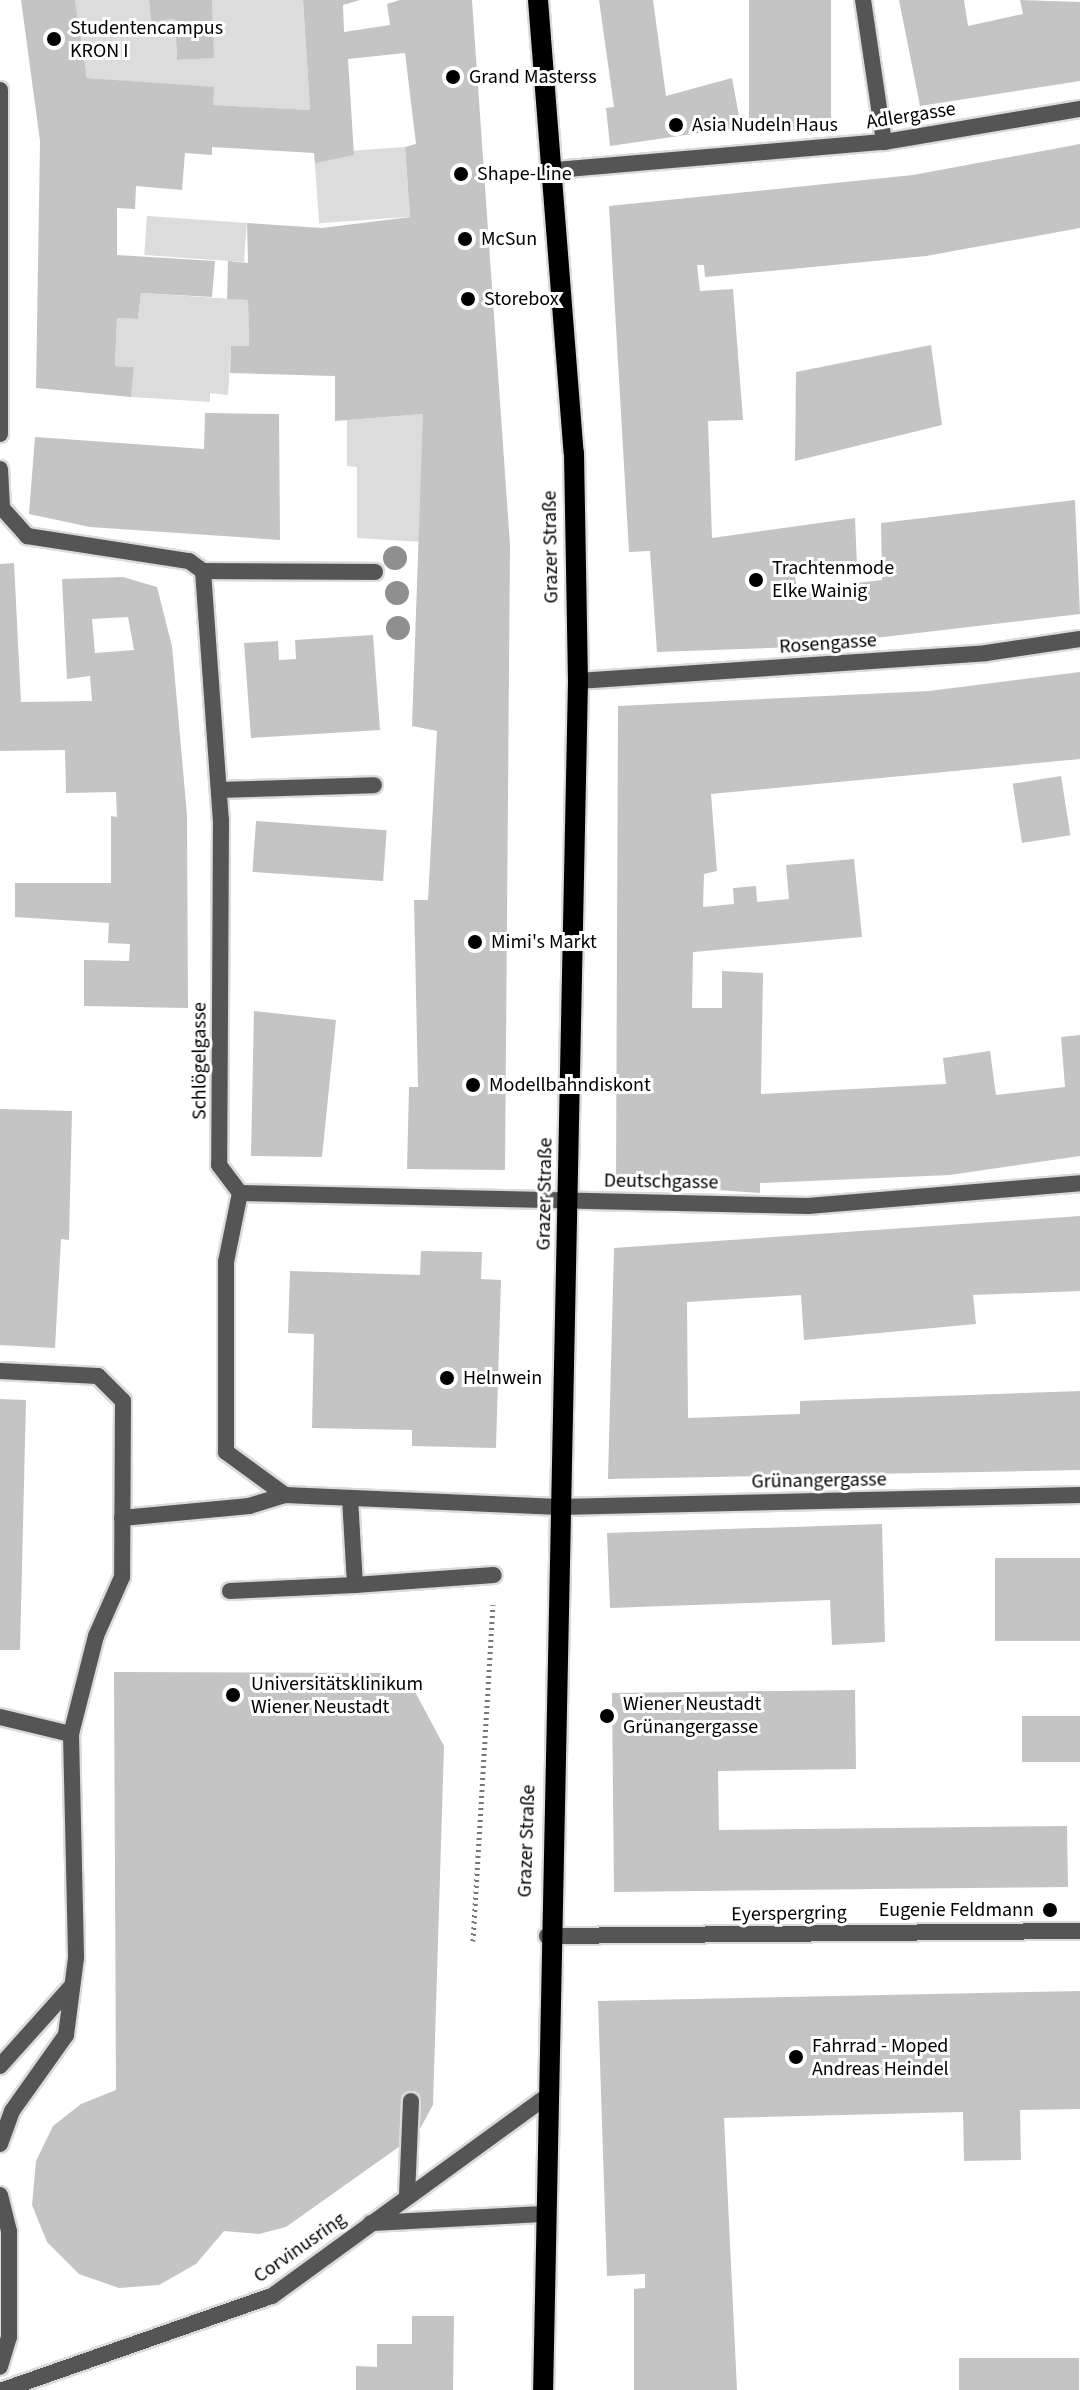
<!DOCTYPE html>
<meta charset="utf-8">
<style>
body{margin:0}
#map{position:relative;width:1080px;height:2390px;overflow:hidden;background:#fff;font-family:"Source Sans 3",sans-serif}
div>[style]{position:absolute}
.green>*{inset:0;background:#dcdcdc;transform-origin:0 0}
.building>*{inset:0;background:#c4c4c4;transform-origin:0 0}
.path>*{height:5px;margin-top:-2.5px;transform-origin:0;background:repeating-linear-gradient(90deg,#777 0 2px,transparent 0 6px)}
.roads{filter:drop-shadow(2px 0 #dbdbdb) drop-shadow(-2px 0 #dbdbdb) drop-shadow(0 2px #dbdbdb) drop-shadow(0 -2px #dbdbdb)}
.service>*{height:16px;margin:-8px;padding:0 8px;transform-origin:8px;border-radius:8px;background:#555}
.pedestrian>*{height:16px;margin:-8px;padding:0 8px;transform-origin:8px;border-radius:8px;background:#555}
.minor>*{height:16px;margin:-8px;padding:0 8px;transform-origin:8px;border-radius:8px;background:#555}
.tertiary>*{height:16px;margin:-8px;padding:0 8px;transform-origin:8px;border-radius:8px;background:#555}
.primary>*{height:20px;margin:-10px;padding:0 10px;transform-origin:10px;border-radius:10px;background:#000}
.trees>*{width:24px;height:24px;margin:-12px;border-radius:50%;background:#8f8f8f}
.dots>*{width:22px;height:22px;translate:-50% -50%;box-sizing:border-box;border:4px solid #fff;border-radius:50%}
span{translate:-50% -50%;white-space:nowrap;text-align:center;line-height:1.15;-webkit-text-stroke:6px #fff;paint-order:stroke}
.poi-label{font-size:20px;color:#000}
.left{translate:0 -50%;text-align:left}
.right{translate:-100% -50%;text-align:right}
.street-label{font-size:20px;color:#000}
</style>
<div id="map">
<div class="green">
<i style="clip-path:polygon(75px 0,149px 0,151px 22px,175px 19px,177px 60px,213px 58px,212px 0,303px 0,310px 110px,213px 105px,213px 88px,87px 78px)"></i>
<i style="left:405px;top:147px;width:70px;height:91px;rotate:86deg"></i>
<i style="left:147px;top:216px;width:100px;height:39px;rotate:4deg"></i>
<i style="clip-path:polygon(141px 293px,248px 300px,249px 346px,231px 346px,228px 395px,210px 393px,210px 402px,131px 397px,134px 367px,115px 366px,117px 318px,138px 319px)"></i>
<i style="clip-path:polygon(423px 414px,423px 542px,357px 538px,357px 467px,347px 466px,347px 420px)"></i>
</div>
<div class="building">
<i style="clip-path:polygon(21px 0,75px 0,87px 78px,214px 87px,213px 105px,310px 110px,303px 0,360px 0,343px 5px,344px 32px,390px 25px,387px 4px,400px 0,472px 0,510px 545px,505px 1170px,407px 1169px,409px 1087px,418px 1087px,414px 900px,428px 900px,437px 731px,412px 726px,423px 414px,335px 421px,335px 376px,230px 373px,231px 346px,249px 346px,248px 300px,227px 299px,228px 261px,248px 263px,247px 223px,322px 228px,410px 217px,405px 147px,416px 144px,405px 53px,348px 59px,354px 155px,315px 163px,314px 153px,212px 147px,212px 155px,185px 153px,182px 190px,136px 186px,135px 209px,117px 208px,117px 255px,215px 261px,212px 297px,141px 293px,138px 319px,117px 318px,115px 366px,134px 367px,131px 397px,36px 388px,40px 141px)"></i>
<i style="clip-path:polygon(149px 0,212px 0,214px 58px,177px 60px,175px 19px,151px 22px)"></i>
<i style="clip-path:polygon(599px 0,653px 0,666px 96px,732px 78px,741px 127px,610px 146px,606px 108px,614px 107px)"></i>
<i style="left:749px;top:0;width:82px;height:130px"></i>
<i style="clip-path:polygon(899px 0,964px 0,968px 26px,1023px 14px,1020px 0,1080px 2px,1080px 81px,920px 106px)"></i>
<i style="clip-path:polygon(1080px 144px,1080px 228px,926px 256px,802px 268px,705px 277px,704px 265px,697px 265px,700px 291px,733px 289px,743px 420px,708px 421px,712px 538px,855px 518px,857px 566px,794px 570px,797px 590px,882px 580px,881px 523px,1075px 500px,1080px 614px,798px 647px,657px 652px,650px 551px,629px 552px,609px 206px,913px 175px)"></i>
<i style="clip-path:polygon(931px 345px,942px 425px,795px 461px,796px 372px)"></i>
<i style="clip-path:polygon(205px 413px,279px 414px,280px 540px,90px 527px,29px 514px,35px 437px,204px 449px)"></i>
<i style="clip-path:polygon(evenodd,14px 563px,21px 702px,92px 701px,90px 676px,67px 679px,62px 579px,123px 577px,157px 587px,172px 646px,187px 815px,188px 1008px,84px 1006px,84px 960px,129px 961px,130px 944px,108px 943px,109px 923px,15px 917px,15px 883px,111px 883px,111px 816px,117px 817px,116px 792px,66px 793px,65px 750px,0 751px,0 564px,14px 563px,128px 617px,134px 650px,95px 653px,92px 619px,128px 617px)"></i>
<i style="clip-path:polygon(373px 635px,380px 730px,251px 738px,244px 643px,278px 641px,279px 660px,296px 659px,295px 640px)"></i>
<i style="clip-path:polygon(1080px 672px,1080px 759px,711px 794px,717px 871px,704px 874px,703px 907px,734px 904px,733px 888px,756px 886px,757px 902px,789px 899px,786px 865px,854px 859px,862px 937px,693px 952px,692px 1008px,722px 1008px,722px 971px,763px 973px,761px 1094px,946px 1084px,943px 1058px,990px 1051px,996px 1095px,1065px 1087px,1061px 1037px,1080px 1035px,1080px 1156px,950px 1175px,760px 1183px,760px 1193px,616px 1183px,618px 706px,929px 691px)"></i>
<i style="left:1061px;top:776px;width:60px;height:49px;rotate:81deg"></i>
<i style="left:256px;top:821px;width:131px;height:51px;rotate:4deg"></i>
<i style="clip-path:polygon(254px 1011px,336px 1020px,322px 1157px,251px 1156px)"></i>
<i style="clip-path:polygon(0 1109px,72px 1111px,69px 1240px,61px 1239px,55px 1348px,0 1345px)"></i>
<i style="clip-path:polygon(1080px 1216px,1080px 1291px,973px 1295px,976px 1324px,804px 1340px,801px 1295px,687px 1302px,688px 1418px,800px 1414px,800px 1401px,1080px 1391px,1080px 1470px,608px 1479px,614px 1248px)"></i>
<i style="clip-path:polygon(421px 1251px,482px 1252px,481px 1279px,501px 1280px,496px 1448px,412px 1446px,412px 1430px,312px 1428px,314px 1334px,288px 1333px,290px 1271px,420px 1275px)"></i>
<i style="clip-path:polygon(0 1399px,26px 1400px,20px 1650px,0 1650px)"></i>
<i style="clip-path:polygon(882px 1524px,885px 1642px,832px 1645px,830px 1600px,610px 1608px,607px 1533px)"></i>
<i style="left:995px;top:1558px;width:85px;height:83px"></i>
<i style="clip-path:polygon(114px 1672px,386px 1673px,414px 1690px,444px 1746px,433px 2105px,417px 2134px,286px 2227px,259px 2234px,224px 2231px,196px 2264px,159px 2285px,119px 2288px,79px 2274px,47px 2242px,32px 2205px,36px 2161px,53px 2126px,81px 2104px,116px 2090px)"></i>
<i style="clip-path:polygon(855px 1690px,856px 1769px,718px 1771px,719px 1830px,1067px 1826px,1068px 1887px,614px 1892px,612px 1693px)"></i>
<i style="left:1080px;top:1716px;width:46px;height:58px;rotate:90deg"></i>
<i style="clip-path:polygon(1080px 1991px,1080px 2109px,1020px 2110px,1021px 2160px,964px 2161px,963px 2112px,724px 2118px,737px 2390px,634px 2390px,634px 2289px,645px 2288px,645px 2274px,607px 2276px,598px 2001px)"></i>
<i style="clip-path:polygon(412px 2316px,454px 2316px,453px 2390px,356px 2390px,356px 2366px,377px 2367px,377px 2344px,412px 2344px)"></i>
<i style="left:1079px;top:2358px;width:32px;height:120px;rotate:90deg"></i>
</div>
<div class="path">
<i style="left:473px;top:1941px;width:337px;rotate:-86.6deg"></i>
</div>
<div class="roads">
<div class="service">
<i style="left:203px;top:571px;width:172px;rotate:0.3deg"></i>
<i style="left:219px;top:790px;width:155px;rotate:-1.8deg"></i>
<i style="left:0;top:1371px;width:98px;rotate:2.9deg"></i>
<i style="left:98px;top:1376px;width:35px;rotate:45deg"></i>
<i style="left:123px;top:1401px;width:176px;rotate:90.3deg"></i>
<i style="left:122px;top:1577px;width:64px;rotate:113.8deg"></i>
<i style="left:96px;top:1636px;width:101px;rotate:104.3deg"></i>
<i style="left:71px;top:1734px;width:224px;rotate:88.7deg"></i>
<i style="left:76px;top:1958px;width:78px;rotate:97.4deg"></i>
<i style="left:66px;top:2035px;width:93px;rotate:125.4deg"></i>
<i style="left:12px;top:2111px;width:35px;rotate:110deg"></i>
<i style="left:350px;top:1498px;width:87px;rotate:86.7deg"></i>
<i style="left:355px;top:1585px;width:139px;rotate:-4.1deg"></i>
<i style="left:122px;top:1518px;width:128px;rotate:-5.4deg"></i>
<i style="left:249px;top:1506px;width:38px;rotate:-17deg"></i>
<i style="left:230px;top:1591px;width:125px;rotate:-2.7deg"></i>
<i style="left:0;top:1717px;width:73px;rotate:13.5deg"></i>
<i style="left:0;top:2066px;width:105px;rotate:-48.1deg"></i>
<i style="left:0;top:2195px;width:38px;rotate:76deg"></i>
<i style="left:9px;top:2232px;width:105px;rotate:90deg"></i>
<i style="left:9px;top:2337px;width:31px;rotate:107deg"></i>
<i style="left:407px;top:2196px;width:95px;rotate:-87.6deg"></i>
<i style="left:371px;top:2223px;width:173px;rotate:-3deg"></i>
</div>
<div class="pedestrian">
<i style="left:884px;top:142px;width:199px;rotate:-9.6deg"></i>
</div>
<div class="minor">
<i style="left:0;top:90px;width:344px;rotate:90deg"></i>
<i style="left:555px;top:170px;width:330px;rotate:-4.9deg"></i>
<i style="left:884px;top:142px;width:144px;rotate:-98.4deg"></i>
<i style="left:0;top:469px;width:39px;rotate:87deg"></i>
<i style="left:2px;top:508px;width:38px;rotate:48deg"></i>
<i style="left:27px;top:536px;width:164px;rotate:8.8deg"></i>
<i style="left:189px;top:561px;width:17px;rotate:36deg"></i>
<i style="left:203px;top:571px;width:250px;rotate:85.9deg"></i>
<i style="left:221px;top:820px;width:345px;rotate:90.3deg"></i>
<i style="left:219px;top:1165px;width:35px;rotate:53deg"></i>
<i style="left:240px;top:1193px;width:70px;rotate:101.5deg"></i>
<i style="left:226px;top:1262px;width:190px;rotate:90deg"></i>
<i style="left:226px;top:1452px;width:73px;rotate:36.1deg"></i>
<i style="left:285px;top:1495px;width:274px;rotate:2.5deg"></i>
<i style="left:559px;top:1507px;width:521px;rotate:-1.32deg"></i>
<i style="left:578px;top:681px;width:409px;rotate:-3.9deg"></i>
<i style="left:986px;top:653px;width:95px;rotate:-8.5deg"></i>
<i style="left:240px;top:1193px;width:568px;rotate:1.31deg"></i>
<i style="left:808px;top:1206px;width:273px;rotate:-4.8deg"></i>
<i style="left:3px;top:2390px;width:285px;rotate:-19.3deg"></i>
<i style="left:272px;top:2296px;width:339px;rotate:-36deg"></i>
</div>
<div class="tertiary">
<i style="left:547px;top:1936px;width:533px;rotate:-0.54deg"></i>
</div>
<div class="primary">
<i style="left:538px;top:0;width:454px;rotate:85.5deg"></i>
<i style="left:574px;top:453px;width:228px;rotate:89deg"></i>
<i style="left:578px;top:681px;width:1709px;rotate:91.17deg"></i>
</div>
</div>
<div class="trees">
<i style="left:395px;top:558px"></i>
<i style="left:397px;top:593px"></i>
<i style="left:398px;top:628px"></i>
</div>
<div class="dots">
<i style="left:54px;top:39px;background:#000"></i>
<i style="left:453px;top:77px;background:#000"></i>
<i style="left:676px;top:125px;background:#000"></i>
<i style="left:461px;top:174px;background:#000"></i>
<i style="left:465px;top:239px;background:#000"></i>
<i style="left:468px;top:299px;background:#000"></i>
<i style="left:756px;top:580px;background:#000"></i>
<i style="left:475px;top:942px;background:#000"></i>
<i style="left:473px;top:1085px;background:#000"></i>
<i style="left:447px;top:1378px;background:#000"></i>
<i style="left:233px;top:1695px;background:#000"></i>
<i style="left:607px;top:1716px;background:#000"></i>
<i style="left:1050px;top:1910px;background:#000"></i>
<i style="left:796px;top:2057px;background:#000"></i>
</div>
<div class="poi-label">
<span class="left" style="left:70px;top:40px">Studentencampus<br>KRON I</span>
<span class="left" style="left:469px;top:77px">Grand Masterss</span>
<span class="left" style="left:692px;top:125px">Asia Nudeln Haus</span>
<span class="left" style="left:477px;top:174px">Shape-Line</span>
<span class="left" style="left:481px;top:239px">McSun</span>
<span class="left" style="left:484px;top:299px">Storebox</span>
<span class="left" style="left:772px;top:580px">Trachtenmode<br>Elke Wainig</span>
<span class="left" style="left:491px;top:942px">Mimi's Markt</span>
<span class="left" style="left:489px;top:1085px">Modellbahndiskont</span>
<span class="left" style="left:463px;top:1378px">Helnwein</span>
<span class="left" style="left:251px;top:1696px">Universitätsklinikum<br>Wiener Neustadt</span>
<span class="left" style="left:623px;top:1716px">Wiener Neustadt<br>Grünangergasse</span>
<span class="right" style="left:1034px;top:1910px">Eugenie Feldmann</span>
<span class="left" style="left:812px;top:2058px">Fahrrad - Moped<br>Andreas Heindel</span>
</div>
<div class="street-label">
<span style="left:911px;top:116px;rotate:-9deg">Adlergasse</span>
<span style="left:551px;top:547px;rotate:-91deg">Grazer Straße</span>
<span style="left:828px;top:644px;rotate:-4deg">Rosengasse</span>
<span style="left:200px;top:1061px;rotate:-90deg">Schlögelgasse</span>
<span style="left:661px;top:1182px;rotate:1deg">Deutschgasse</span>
<span style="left:545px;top:1194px;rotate:-89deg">Grazer Straße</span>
<span style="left:819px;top:1481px;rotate:-1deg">Grünangergasse</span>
<span style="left:527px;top:1841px;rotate:-88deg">Grazer Straße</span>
<span style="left:789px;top:1914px;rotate:-1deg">Eyerspergring</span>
<span style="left:300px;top:2248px;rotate:-35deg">Corvinusring</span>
</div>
</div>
